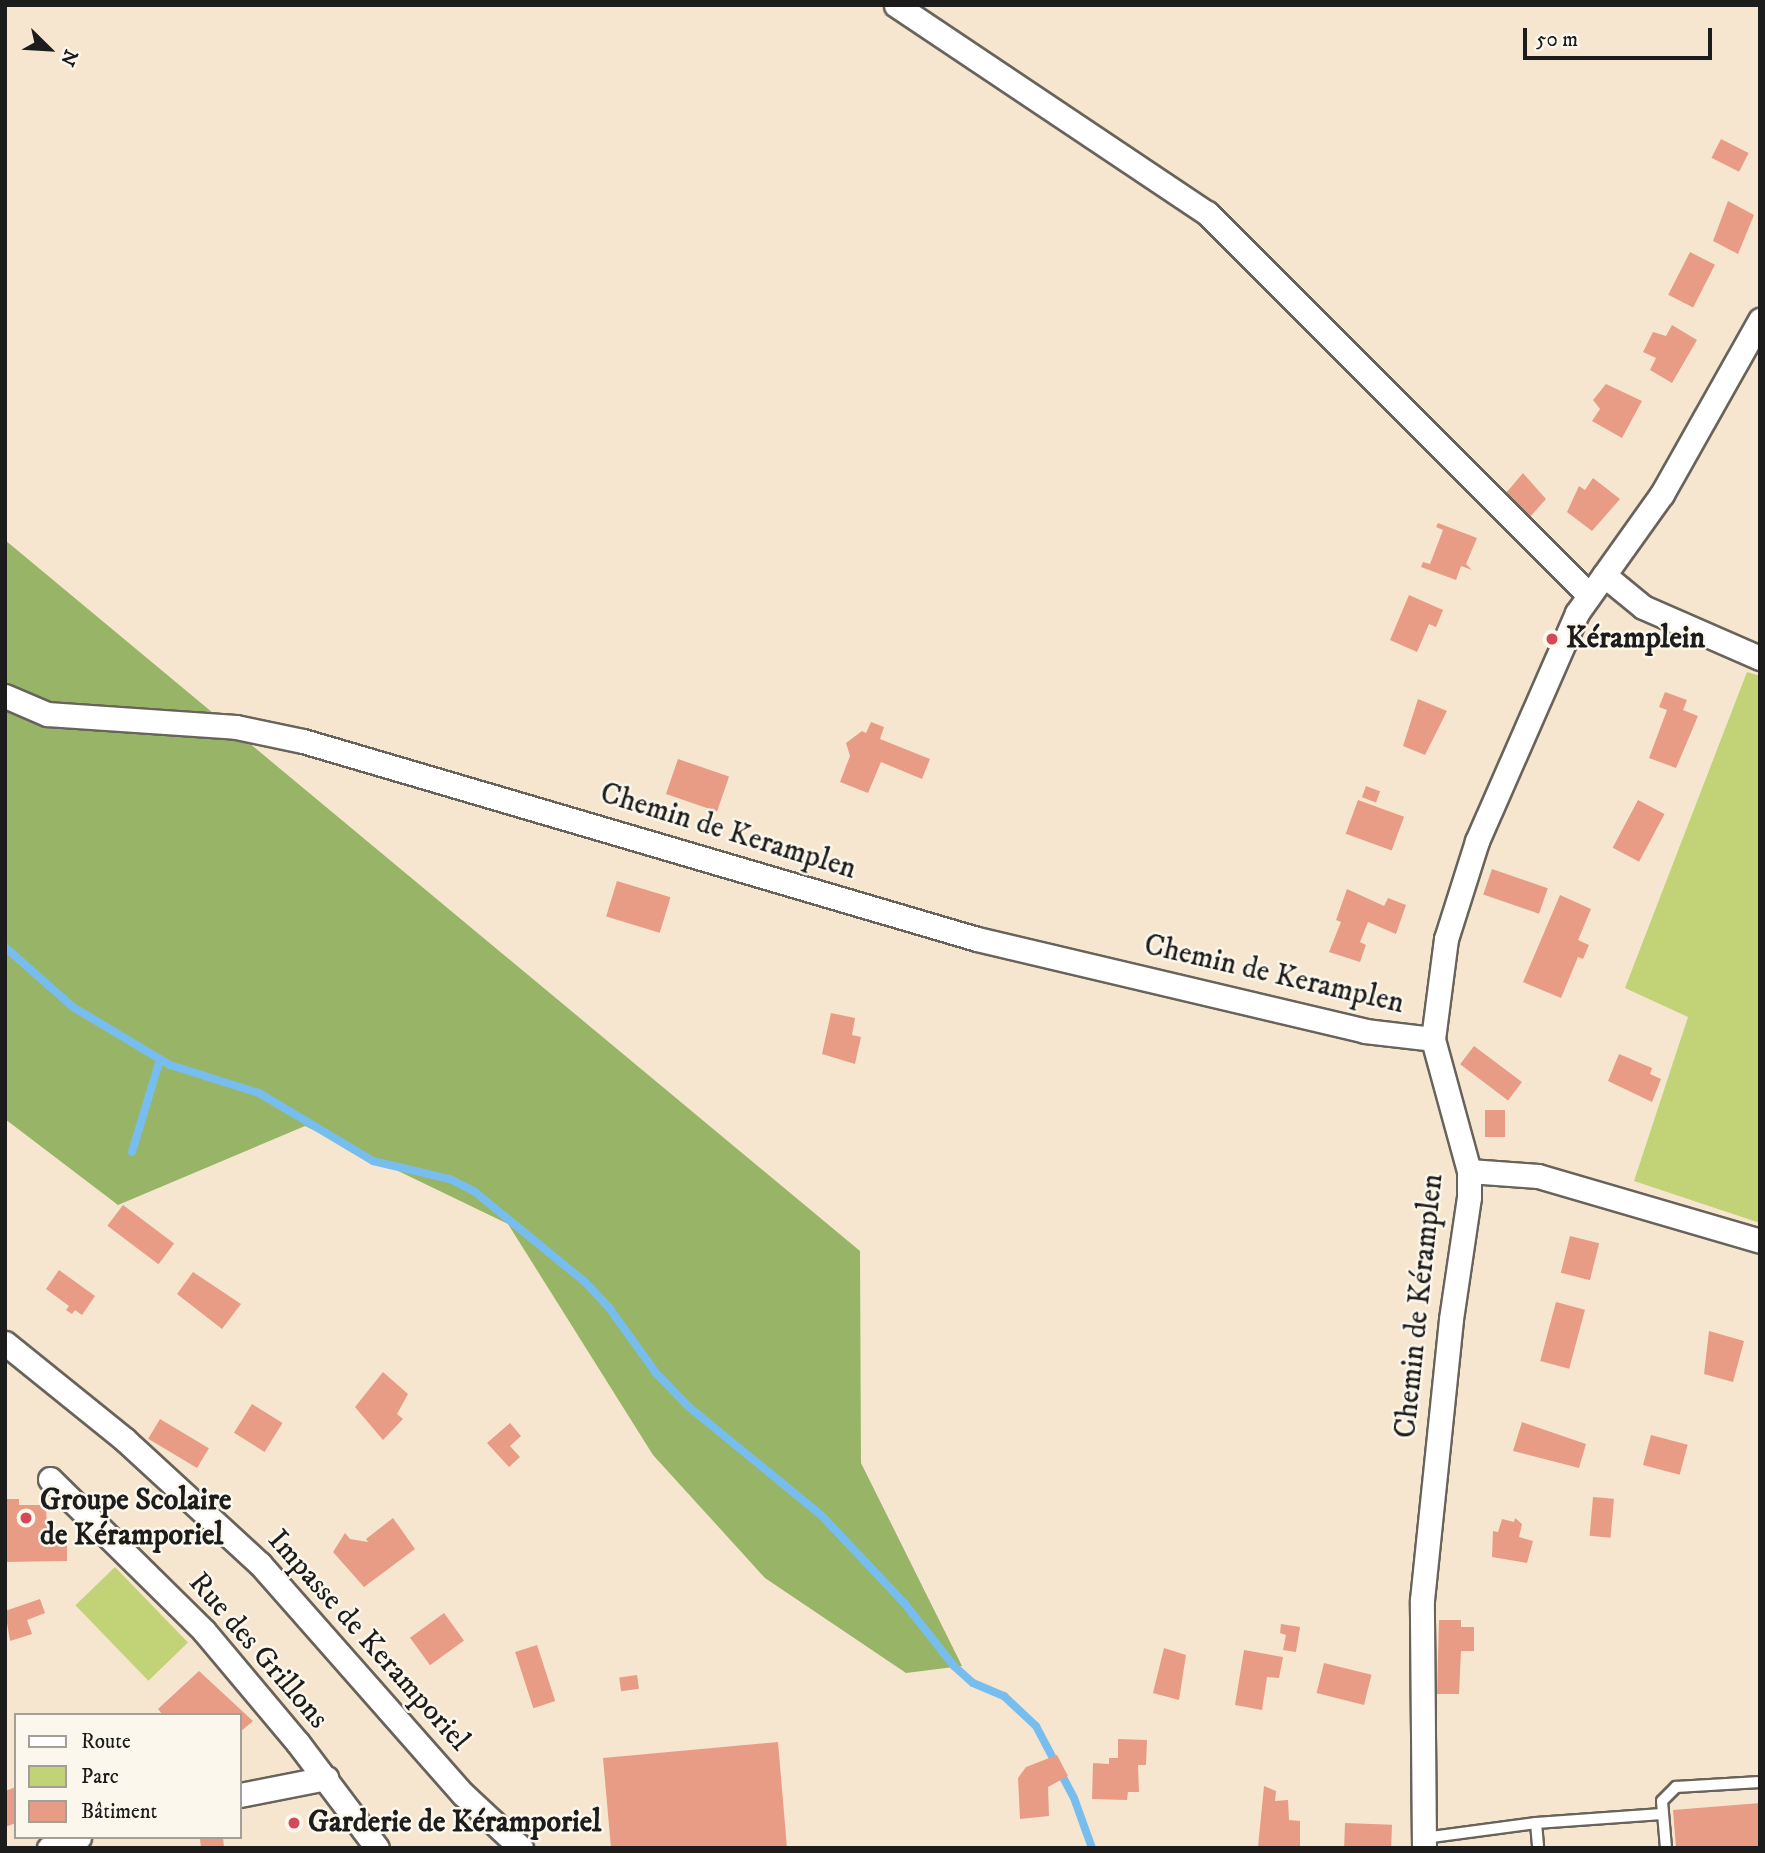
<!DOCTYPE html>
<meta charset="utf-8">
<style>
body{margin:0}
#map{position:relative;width:1765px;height:1853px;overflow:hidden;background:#f6e6cf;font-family:"IM FELL DW Pica",serif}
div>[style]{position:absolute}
.green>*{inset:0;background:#c1d376;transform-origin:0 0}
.forest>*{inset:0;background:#98b567}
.stream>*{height:8px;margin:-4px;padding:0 4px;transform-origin:4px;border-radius:4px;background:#77beef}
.building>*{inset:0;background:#e89c86;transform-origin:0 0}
.roads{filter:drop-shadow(2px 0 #68635b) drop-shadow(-2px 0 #68635b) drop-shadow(0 2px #68635b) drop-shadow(0 -2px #68635b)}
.lane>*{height:10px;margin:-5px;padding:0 5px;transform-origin:5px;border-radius:5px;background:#fff}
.street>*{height:23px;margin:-11.5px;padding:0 11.5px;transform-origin:11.5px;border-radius:11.5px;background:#fff}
.dots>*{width:19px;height:19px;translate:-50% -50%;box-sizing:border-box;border:4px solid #fbf7ec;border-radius:50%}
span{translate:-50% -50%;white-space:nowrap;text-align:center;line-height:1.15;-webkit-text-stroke:5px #fbf7ec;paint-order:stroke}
.poi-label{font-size:30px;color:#1c1c1c;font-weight:700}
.left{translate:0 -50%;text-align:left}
.street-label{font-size:30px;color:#1c1c1c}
.frame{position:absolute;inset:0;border:7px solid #1c1c1c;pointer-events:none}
.legend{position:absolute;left:14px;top:1713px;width:228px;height:126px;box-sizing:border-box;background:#fbf7ec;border:2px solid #a29f99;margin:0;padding:9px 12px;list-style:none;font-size:21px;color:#1c1c1c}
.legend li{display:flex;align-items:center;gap:14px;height:35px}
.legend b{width:35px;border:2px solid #a29f99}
.north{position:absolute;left:14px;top:14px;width:70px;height:70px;-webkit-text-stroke:5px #fbf7ec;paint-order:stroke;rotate:114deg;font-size:19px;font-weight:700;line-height:28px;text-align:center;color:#1c1c1c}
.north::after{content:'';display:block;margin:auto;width:24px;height:32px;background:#1c1c1c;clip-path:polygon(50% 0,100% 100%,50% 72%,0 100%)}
.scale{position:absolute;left:1523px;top:28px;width:189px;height:32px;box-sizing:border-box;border:4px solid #1c1c1c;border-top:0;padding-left:9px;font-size:21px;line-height:24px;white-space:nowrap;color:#1c1c1c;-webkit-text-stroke:5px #fbf7ec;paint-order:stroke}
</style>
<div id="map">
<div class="green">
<i style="clip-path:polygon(1747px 672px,1760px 676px,1760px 1223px,1634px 1181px,1688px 1017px,1625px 988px)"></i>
<i style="left:115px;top:1567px;width:105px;height:55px;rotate:46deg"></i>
</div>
<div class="forest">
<i style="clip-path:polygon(5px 540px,860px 1251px,861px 1463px,962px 1666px,906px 1673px,765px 1578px,653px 1455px,508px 1224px,305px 1126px,118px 1205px,5px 1119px)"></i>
</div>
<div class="stream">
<i style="left:5px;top:947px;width:91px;rotate:41.4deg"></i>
<i style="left:73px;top:1007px;width:113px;rotate:30.9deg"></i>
<i style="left:170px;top:1065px;width:93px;rotate:17.5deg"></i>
<i style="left:259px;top:1093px;width:133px;rotate:30.8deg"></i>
<i style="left:373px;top:1161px;width:79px;rotate:13.2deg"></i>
<i style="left:450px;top:1179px;width:28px;rotate:27deg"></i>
<i style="left:475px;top:1192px;width:142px;rotate:39.3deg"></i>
<i style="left:585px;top:1282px;width:37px;rotate:47deg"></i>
<i style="left:610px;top:1309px;width:79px;rotate:54.3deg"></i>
<i style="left:656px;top:1373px;width:47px;rotate:45.9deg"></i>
<i style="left:689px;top:1407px;width:172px;rotate:39.3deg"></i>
<i style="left:822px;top:1516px;width:121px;rotate:46.7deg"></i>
<i style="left:905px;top:1604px;width:79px;rotate:51.7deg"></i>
<i style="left:954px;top:1666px;width:25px;rotate:42deg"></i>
<i style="left:973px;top:1683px;width:34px;rotate:23deg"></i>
<i style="left:1004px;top:1696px;width:44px;rotate:43.2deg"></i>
<i style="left:1036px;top:1726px;width:81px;rotate:62.2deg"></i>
<i style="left:1074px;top:1798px;width:53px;rotate:70.2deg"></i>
<i style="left:132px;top:1152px;width:97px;rotate:-73.2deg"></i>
</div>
<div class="building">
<i style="left:1721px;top:139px;width:31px;height:21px;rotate:27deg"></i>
<i style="clip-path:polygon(1728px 201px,1754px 215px,1738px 254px,1713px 241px)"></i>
<i style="left:1690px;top:252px;width:28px;height:48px;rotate:27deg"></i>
<i style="clip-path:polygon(1672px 325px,1697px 340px,1672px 383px,1650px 370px,1656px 358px,1643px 352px,1653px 332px,1666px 336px)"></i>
<i style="clip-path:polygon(1606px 384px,1642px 401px,1622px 438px,1592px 421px,1600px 409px,1593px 400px)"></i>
<i style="clip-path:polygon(1523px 473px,1546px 499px,1530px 517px,1506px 493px)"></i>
<i style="clip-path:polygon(1593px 478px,1620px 499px,1592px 531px,1567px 512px,1579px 486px,1585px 490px)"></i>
<i style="clip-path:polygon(1438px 523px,1477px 538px,1466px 564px,1472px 570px,1461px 566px,1456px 580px,1421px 567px,1423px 562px,1430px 564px,1443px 530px,1436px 527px)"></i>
<i style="clip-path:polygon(1409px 595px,1443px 610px,1436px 627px,1429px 624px,1417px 652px,1390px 640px)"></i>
<i style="clip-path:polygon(1665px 692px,1687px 700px,1683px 710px,1698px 716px,1676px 768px,1649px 758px,1667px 710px,1659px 707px)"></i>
<i style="clip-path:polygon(1418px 699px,1447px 711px,1425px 755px,1403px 746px)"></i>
<i style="clip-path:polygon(871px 722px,884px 727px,880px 739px,930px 759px,922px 779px,881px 762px,868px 793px,840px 782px,850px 756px,846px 743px,862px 731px,866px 733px)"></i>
<i style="left:678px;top:759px;width:54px;height:37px;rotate:19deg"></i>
<i style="left:1366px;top:786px;width:15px;height:12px;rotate:20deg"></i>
<i style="left:1358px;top:800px;width:49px;height:36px;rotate:20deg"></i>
<i style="left:1638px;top:800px;width:30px;height:54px;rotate:28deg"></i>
<i style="left:1492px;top:869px;width:59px;height:27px;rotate:19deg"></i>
<i style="left:617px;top:881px;width:56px;height:37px;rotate:17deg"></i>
<i style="clip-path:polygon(1347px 889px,1384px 906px,1388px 898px,1406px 905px,1396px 934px,1368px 922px,1360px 942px,1366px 945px,1360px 962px,1329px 952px,1341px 922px,1336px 920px)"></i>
<i style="clip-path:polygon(1560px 895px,1591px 909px,1578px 940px,1589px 945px,1583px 959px,1578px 957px,1561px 998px,1523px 982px)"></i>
<i style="clip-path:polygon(831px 1013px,855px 1018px,852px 1035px,861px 1037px,855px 1064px,822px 1054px)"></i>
<i style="left:1474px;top:1046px;width:60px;height:23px;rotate:37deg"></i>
<i style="clip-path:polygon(1619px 1054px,1652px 1068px,1650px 1074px,1661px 1079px,1652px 1102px,1608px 1081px)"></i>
<i style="left:1485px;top:1110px;width:20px;height:27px"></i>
<i style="left:123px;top:1205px;width:64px;height:26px;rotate:37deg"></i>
<i style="left:1570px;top:1236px;width:30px;height:38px;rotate:14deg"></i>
<i style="clip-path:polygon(59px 1270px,95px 1296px,82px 1315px,75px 1310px,72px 1314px,66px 1310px,69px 1306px,46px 1289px)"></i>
<i style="clip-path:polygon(193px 1272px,241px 1304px,222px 1329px,177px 1294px)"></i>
<i style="left:1556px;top:1302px;width:30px;height:61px;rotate:15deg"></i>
<i style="clip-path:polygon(1709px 1331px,1744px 1341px,1733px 1382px,1704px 1374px)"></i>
<i style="clip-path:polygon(383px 1372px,408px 1394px,397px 1414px,403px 1419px,383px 1440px,355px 1407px)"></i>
<i style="left:252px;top:1404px;width:36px;height:34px;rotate:32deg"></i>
<i style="left:160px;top:1419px;width:57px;height:23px;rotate:31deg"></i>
<i style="clip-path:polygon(1522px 1422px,1586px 1444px,1579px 1468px,1513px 1451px)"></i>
<i style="clip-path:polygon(510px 1423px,521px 1436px,510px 1446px,520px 1457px,509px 1467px,487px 1443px)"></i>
<i style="left:1651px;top:1435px;width:38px;height:31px;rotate:15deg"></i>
<i style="left:1593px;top:1497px;width:21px;height:39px;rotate:5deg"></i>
<i style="clip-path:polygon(5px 1499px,19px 1499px,19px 1505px,46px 1505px,47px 1532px,67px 1531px,67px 1561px,5px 1562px)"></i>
<i style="clip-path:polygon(393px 1518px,415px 1549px,364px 1587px,333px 1552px,345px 1533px,350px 1539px,368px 1542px,366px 1539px)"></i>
<i style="clip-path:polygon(1515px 1518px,1522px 1524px,1519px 1537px,1533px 1541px,1527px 1563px,1492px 1557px,1493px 1531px,1498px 1532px,1502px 1519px,1514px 1522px)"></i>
<i style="clip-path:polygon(40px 1599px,45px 1613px,27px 1620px,32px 1634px,10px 1641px,5px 1611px)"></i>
<i style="left:444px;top:1613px;width:34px;height:42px;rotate:54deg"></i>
<i style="clip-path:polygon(1439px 1620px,1461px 1620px,1461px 1627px,1474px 1627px,1474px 1651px,1461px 1651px,1459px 1694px,1437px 1694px)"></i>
<i style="clip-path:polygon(1281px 1624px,1300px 1627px,1296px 1652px,1283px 1650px,1286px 1635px,1280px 1633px)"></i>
<i style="left:537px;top:1645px;width:59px;height:23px;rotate:72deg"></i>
<i style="clip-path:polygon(1164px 1648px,1186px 1655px,1179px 1700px,1153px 1693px)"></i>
<i style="clip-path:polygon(1244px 1650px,1283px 1657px,1279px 1678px,1267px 1677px,1262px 1710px,1235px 1705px)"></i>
<i style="left:1324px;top:1663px;width:49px;height:31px;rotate:14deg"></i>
<i style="clip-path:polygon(199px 1671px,253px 1721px,240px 1732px,240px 1715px,163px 1715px,158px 1709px)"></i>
<i style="left:637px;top:1675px;width:14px;height:18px;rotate:82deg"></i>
<i style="clip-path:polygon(1118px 1739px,1147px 1740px,1146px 1765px,1138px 1765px,1139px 1792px,1128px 1792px,1127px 1800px,1092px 1799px,1093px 1763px,1109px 1764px,1109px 1758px,1118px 1758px)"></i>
<i style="clip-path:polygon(778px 1742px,787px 1848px,611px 1848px,603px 1758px)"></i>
<i style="clip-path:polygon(1057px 1755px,1068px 1776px,1048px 1787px,1049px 1816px,1020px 1819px,1018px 1778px,1026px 1767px)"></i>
<i style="clip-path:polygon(1264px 1786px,1276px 1791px,1275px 1801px,1288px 1800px,1289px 1820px,1300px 1821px,1300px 1848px,1258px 1847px)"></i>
<i style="clip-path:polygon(16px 1787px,16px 1823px,5px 1827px,5px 1791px)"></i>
<i style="clip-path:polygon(1760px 1803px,1760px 1848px,1676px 1848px,1673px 1810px)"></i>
<i style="left:1345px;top:1823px;width:47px;height:25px;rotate:2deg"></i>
<i style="clip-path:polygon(223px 1837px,224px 1848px,201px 1848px,200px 1839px)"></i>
</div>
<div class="roads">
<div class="lane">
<i style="left:1536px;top:1823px;width:25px;rotate:85deg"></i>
<i style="left:1424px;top:1838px;width:113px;rotate:-7.6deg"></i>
<i style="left:1536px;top:1823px;width:126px;rotate:-4.1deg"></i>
<i style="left:1666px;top:1848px;width:47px;rotate:-94.9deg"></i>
<i style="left:1662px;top:1801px;width:20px;rotate:-45deg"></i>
<i style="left:1676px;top:1787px;width:84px;rotate:-3.4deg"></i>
</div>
<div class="street">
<i style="left:896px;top:5px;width:374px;rotate:33.8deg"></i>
<i style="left:1207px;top:213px;width:540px;rotate:45deg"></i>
<i style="left:1604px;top:575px;width:50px;rotate:39.4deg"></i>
<i style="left:1643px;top:607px;width:128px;rotate:23.6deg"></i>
<i style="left:5px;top:696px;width:46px;rotate:23.2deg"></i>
<i style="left:47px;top:714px;width:189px;rotate:3.9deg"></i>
<i style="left:236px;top:727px;width:68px;rotate:11.8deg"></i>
<i style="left:303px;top:741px;width:702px;rotate:16.37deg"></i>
<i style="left:977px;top:939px;width:399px;rotate:13.3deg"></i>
<i style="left:1365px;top:1031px;width:68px;rotate:6.7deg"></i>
<i style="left:1469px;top:1171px;width:69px;rotate:4.1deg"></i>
<i style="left:1538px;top:1176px;width:231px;rotate:16.3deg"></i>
<i style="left:5px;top:1343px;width:153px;rotate:38.9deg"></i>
<i style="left:124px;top:1439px;width:185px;rotate:42.6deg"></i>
<i style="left:260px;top:1564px;width:308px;rotate:48.6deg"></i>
<i style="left:464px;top:1795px;width:78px;rotate:42.9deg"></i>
<i style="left:50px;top:1479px;width:216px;rotate:44.6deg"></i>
<i style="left:204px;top:1631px;width:146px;rotate:50deg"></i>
<i style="left:298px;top:1743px;width:131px;rotate:53deg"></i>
<i style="left:240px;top:1795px;width:88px;rotate:-11.2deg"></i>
<i style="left:49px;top:1848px;width:32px;rotate:-20deg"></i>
<i style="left:1424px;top:1848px;width:248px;rotate:-90.5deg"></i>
<i style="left:1422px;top:1600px;width:282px;rotate:-84.1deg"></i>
<i style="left:1451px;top:1319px;width:123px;rotate:-81.6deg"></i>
<i style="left:1469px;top:1197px;width:26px;rotate:-90deg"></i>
<i style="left:1469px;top:1171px;width:137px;rotate:-105.3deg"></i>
<i style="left:1433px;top:1039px;width:101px;rotate:-82.6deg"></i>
<i style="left:1446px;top:939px;width:103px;rotate:-72.4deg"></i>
<i style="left:1477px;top:841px;width:249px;rotate:-66.3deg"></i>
<i style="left:1577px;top:613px;width:146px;rotate:-54.5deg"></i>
<i style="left:1662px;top:494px;width:200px;rotate:-60.6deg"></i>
</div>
</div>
<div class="dots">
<i style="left:1552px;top:639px;background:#d1495b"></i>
<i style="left:26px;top:1518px;background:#d1495b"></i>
<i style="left:294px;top:1823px;background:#d1495b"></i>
</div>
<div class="poi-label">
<span class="left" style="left:1566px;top:639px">Kéramplein</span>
<span class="left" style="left:40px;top:1518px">Groupe Scolaire<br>de Kéramporiel</span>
<span class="left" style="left:308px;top:1823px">Garderie de Kéramporiel</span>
</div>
<div class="street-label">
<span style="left:728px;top:832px;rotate:17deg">Chemin de Keramplen</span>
<span style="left:1274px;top:975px;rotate:13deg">Chemin de Keramplen</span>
<span style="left:1420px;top:1306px;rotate:-84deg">Chemin de Kéramplen</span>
<span style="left:368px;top:1641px;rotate:48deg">Impasse de Keramporiel</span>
<span style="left:258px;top:1651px;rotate:49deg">Rue des Grillons</span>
</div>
<div class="frame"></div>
<ul class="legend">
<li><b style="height:9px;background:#fff"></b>Route</li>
<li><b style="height:19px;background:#c1d376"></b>Parc</li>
<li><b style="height:19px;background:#e89c86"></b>Bâtiment</li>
</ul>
<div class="north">N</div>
<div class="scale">50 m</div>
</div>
